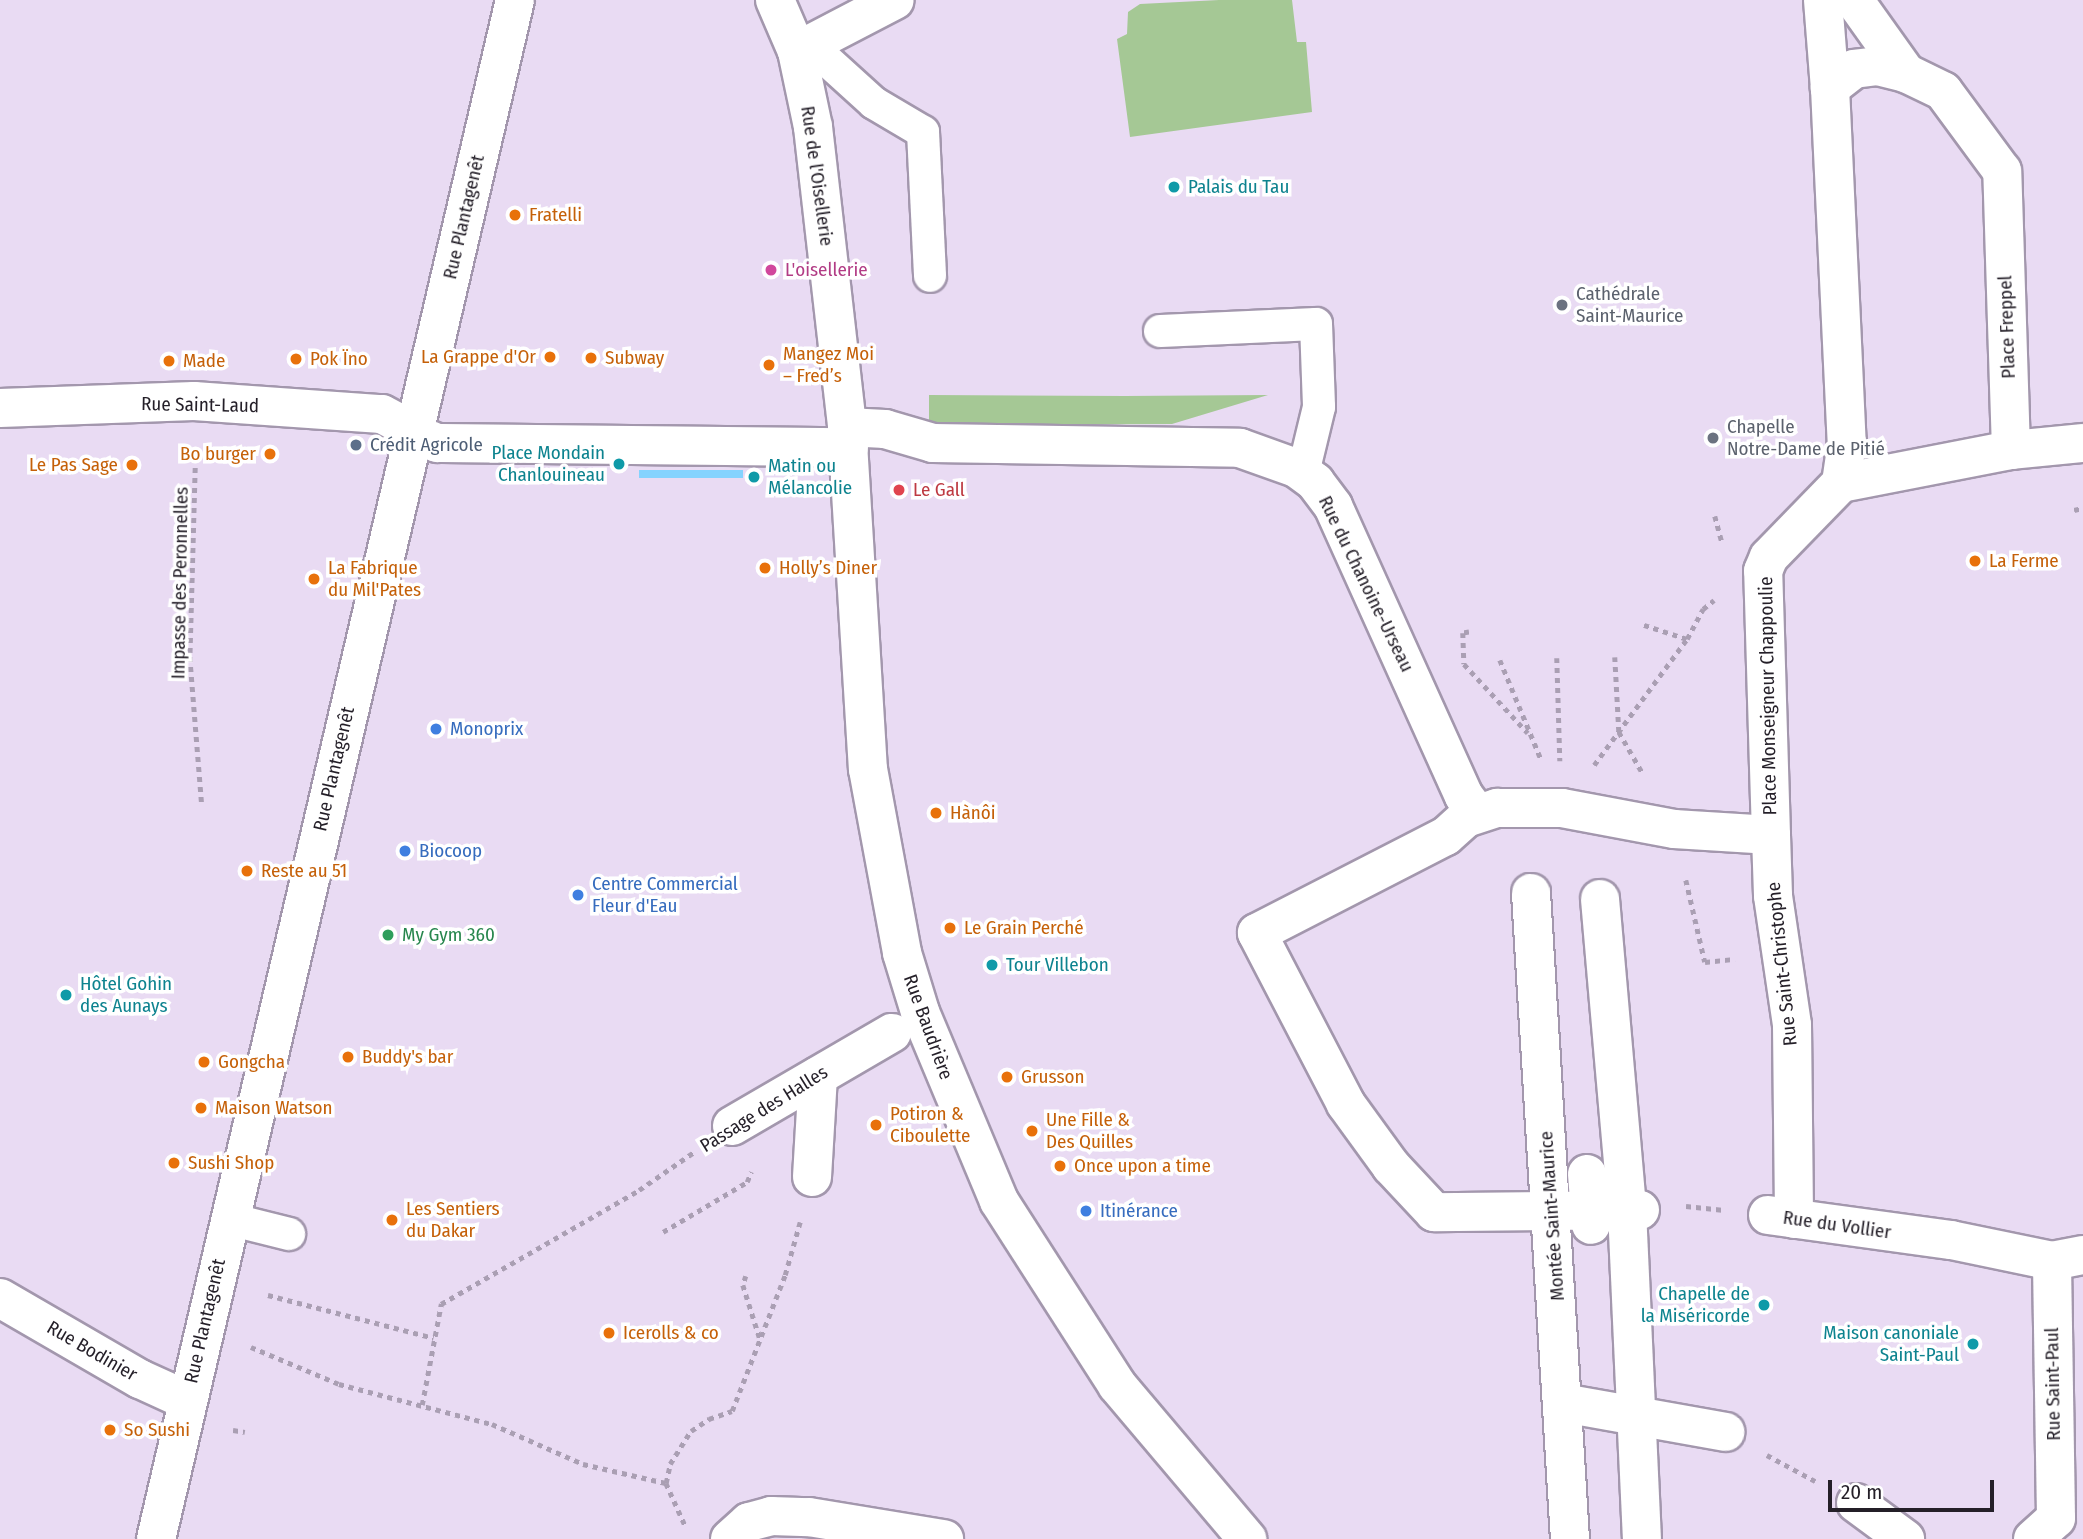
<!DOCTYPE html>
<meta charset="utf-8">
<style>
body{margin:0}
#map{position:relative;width:2083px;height:1539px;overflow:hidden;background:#e9dbf3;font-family:"Fira Sans Condensed",sans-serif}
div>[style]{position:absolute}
.green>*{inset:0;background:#a5c895}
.water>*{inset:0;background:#85d3fe;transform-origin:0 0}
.path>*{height:4.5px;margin-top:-2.25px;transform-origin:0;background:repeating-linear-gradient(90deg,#aa9fb3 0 5px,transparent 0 10px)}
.roads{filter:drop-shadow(2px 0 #a397ad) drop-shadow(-2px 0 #a397ad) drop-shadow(0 2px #a397ad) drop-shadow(0 -2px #a397ad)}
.lane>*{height:32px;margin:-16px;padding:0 16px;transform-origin:16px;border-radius:16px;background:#fff}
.street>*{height:38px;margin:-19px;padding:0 19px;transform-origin:19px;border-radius:19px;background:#fff}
.dots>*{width:19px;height:19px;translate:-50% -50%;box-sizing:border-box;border:4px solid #fff;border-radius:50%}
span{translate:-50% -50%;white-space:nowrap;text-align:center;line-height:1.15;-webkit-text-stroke:7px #fff;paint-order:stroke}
.street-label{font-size:19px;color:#241f28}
.culture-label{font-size:19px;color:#0d838f}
.left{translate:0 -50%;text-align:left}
.right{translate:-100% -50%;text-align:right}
.food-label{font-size:19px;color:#c56008}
.hotel-label{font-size:19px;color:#b23c85}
.worship-label{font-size:19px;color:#5b616d}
.service-label{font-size:19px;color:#4e5e75}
.health-label{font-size:19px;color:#be3a42}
.shop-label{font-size:19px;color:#366cbe}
.leisure-label{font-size:19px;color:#27864d}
.scale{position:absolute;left:1828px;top:1480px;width:166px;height:32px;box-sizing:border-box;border:4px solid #241f28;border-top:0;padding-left:9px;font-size:21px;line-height:24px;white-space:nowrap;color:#241f28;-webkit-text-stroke:5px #fff;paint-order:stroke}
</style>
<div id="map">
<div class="green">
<i style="clip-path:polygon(1219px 0,1292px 0,1297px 42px,1306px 42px,1312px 112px,1130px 137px,1117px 39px,1127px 34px,1128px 12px,1140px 4px)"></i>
<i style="clip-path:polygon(929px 395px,1125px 396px,1268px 395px,1172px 424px,929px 425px)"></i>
</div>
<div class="water">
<i style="left:743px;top:470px;width:8px;height:104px;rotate:90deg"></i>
</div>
<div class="path">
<i style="left:196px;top:448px;width:209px;rotate:91.6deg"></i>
<i style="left:190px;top:657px;width:150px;rotate:85.4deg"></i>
<i style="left:2074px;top:510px;width:9px;rotate:-13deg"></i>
<i style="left:1715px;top:516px;width:27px;rotate:75deg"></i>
<i style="left:1644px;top:625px;width:45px;rotate:18deg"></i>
<i style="left:1469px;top:632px;width:6px;rotate:171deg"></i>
<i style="left:1463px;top:633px;width:31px;rotate:88deg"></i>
<i style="left:1464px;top:664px;width:94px;rotate:47.2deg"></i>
<i style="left:1615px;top:657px;width:75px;rotate:86.9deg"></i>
<i style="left:1619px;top:732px;width:46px;rotate:60.1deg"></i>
<i style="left:1557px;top:658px;width:103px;rotate:88.3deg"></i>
<i style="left:1500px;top:660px;width:107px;rotate:67.5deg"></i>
<i style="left:1594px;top:765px;width:157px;rotate:-53.6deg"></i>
<i style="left:1687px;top:639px;width:34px;rotate:-62deg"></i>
<i style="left:1703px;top:609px;width:14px;rotate:-39deg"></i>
<i style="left:1686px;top:880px;width:84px;rotate:77deg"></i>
<i style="left:1705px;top:962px;width:30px;rotate:-6deg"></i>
<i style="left:1686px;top:1206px;width:36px;rotate:6deg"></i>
<i style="left:663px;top:1232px;width:98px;rotate:-30.8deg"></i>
<i style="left:747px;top:1182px;width:11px;rotate:-68deg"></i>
<i style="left:746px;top:1276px;width:9px;rotate:108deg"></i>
<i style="left:743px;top:1285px;width:57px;rotate:72.5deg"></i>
<i style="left:268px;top:1295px;width:171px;rotate:14.5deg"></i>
<i style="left:251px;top:1347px;width:95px;rotate:22.8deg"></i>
<i style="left:339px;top:1384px;width:158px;rotate:14.7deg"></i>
<i style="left:492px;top:1424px;width:99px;rotate:23.7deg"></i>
<i style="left:583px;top:1464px;width:85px;rotate:12.9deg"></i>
<i style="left:666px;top:1483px;width:46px;rotate:65.7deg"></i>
<i style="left:422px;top:1405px;width:103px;rotate:-79.3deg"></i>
<i style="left:441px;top:1304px;width:228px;rotate:-29.9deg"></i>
<i style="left:639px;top:1190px;width:67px;rotate:-34.6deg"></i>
<i style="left:233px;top:1430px;width:12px;rotate:9deg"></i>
<i style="left:1767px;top:1455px;width:55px;rotate:28.4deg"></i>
<i style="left:666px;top:1483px;width:19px;rotate:-78deg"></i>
<i style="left:670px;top:1464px;width:39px;rotate:-58deg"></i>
<i style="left:691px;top:1431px;width:22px;rotate:-34deg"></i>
<i style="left:709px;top:1419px;width:24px;rotate:-19deg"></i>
<i style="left:732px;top:1411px;width:146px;rotate:-68.7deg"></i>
<i style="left:785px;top:1275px;width:55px;rotate:-74.2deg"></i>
</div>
<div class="roads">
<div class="lane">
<i style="left:810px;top:45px;width:86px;rotate:42.2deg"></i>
<i style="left:874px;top:103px;width:57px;rotate:30.6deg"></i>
<i style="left:923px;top:132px;width:144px;rotate:87.2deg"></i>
<i style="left:1160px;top:331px;width:156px;rotate:-2.6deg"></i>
<i style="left:1316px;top:324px;width:83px;rotate:87.9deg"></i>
<i style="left:1319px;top:407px;width:68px;rotate:103.6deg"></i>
<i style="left:229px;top:1219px;width:62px;rotate:14deg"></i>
</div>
<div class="street">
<i style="left:775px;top:0;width:56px;rotate:66.7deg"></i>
<i style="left:797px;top:51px;width:78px;rotate:78.1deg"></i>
<i style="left:813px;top:127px;width:302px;rotate:83.5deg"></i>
<i style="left:847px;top:427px;width:343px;rotate:86.5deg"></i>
<i style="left:868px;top:769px;width:187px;rotate:79.5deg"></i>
<i style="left:902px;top:953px;width:62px;rotate:73deg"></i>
<i style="left:920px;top:1012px;width:205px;rotate:67.3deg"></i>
<i style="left:999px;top:1201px;width:219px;rotate:57.3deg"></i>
<i style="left:1117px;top:1385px;width:202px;rotate:49.8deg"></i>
<i style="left:1823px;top:0;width:88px;rotate:85.5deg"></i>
<i style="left:1830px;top:88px;width:354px;rotate:87.3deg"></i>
<i style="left:1847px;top:442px;width:41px;rotate:98.3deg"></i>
<i style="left:1854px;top:0;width:90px;rotate:54.5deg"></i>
<i style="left:797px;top:51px;width:110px;rotate:-27.5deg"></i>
<i style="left:0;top:408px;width:194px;rotate:-2.1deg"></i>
<i style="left:194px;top:401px;width:188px;rotate:4deg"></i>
<i style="left:382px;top:414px;width:17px;rotate:28deg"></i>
<i style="left:847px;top:427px;width:38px;rotate:3deg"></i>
<i style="left:885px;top:429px;width:50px;rotate:16.3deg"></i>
<i style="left:933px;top:443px;width:307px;rotate:0.9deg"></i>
<i style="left:1240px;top:448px;width:59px;rotate:19.7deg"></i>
<i style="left:1296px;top:468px;width:24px;rotate:36deg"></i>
<i style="left:1315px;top:482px;width:30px;rotate:53deg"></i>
<i style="left:1333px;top:506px;width:318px;rotate:65.7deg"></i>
<i style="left:1464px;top:796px;width:21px;rotate:53deg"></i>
<i style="left:430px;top:440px;width:8px;rotate:23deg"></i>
<i style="left:437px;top:443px;width:412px;rotate:0.6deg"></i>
<i style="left:2011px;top:450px;width:72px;rotate:-5.6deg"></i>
<i style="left:1771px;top:835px;width:61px;rotate:88.1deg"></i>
<i style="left:1773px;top:896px;width:130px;rotate:81.6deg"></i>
<i style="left:1792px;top:1025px;width:194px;rotate:89.4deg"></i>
<i style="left:1531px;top:893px;width:647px;rotate:86.55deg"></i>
<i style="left:1600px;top:899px;width:312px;rotate:85deg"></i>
<i style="left:1627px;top:1210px;width:329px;rotate:87.4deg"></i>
<i style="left:732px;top:1126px;width:185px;rotate:-30.2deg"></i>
<i style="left:1587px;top:1174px;width:51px;rotate:85.5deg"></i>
<i style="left:812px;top:1177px;width:101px;rotate:-86.6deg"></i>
<i style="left:1640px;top:1210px;width:206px;rotate:179.4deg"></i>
<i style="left:1434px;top:1212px;width:63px;rotate:-133.1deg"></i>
<i style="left:1391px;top:1166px;width:77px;rotate:-126deg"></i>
<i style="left:1346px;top:1104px;width:193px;rotate:-117.5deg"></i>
<i style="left:1257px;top:933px;width:212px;rotate:-27.2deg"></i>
<i style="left:1446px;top:836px;width:27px;rotate:-42deg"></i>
<i style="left:1466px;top:818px;width:33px;rotate:-18deg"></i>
<i style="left:1497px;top:808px;width:65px"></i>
<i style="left:1562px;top:808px;width:114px;rotate:10.6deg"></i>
<i style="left:1674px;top:829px;width:97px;rotate:3.5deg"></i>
<i style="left:1771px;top:835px;width:264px;rotate:-91.7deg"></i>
<i style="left:1763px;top:571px;width:15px;rotate:-67deg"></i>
<i style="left:1769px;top:557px;width:103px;rotate:-45.8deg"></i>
<i style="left:1841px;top:483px;width:173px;rotate:-11deg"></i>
<i style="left:2011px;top:450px;width:279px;rotate:-91.8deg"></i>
<i style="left:2002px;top:171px;width:99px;rotate:-126.4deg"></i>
<i style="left:1943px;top:91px;width:41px;rotate:-154.1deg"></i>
<i style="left:1906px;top:73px;width:29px;rotate:-166deg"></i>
<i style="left:1878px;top:66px;width:24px;rotate:173deg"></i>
<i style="left:1854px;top:69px;width:31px;rotate:142deg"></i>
<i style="left:1768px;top:1215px;width:185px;rotate:7.8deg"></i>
<i style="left:1951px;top:1240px;width:103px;rotate:11.7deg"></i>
<i style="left:2052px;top:1261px;width:32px;rotate:-11deg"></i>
<i style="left:0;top:1298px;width:162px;rotate:30.1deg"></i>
<i style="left:140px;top:1379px;width:51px;rotate:24.5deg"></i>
<i style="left:1563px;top:1403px;width:165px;rotate:10.1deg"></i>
<i style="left:1856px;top:1503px;width:61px;rotate:36.3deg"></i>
<i style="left:156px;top:1539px;width:1580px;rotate:-76.87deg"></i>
<i style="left:730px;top:1539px;width:25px;rotate:-42deg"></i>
<i style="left:749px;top:1522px;width:23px;rotate:-15deg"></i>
<i style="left:771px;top:1516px;width:38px;rotate:2deg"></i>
<i style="left:809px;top:1517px;width:137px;rotate:9.3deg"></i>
<i style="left:2033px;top:1539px;width:31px;rotate:-42deg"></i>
<i style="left:2056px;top:1518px;width:257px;rotate:-90.9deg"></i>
</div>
</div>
<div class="dots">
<i style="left:1174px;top:187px;background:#0f9aa8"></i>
<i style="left:515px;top:215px;background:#e8710a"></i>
<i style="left:771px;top:270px;background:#d1479c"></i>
<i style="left:1562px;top:305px;background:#6b7280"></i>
<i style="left:550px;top:357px;background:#e8710a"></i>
<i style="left:591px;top:358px;background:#e8710a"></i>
<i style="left:296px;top:359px;background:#e8710a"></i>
<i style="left:169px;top:361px;background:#e8710a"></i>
<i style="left:769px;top:365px;background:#e8710a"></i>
<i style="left:1713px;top:438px;background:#6b7280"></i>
<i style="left:356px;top:445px;background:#5c6f8a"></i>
<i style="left:270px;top:454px;background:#e8710a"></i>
<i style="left:619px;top:464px;background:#0f9aa8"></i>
<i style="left:132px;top:465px;background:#e8710a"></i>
<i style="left:754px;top:477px;background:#0f9aa8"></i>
<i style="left:899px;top:490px;background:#e0444e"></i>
<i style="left:1975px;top:561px;background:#e8710a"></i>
<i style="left:765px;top:568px;background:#e8710a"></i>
<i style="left:314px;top:579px;background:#e8710a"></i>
<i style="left:436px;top:729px;background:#3f7fe0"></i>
<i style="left:936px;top:813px;background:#e8710a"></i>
<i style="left:405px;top:851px;background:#3f7fe0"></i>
<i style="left:247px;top:871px;background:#e8710a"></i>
<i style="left:578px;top:895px;background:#3f7fe0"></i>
<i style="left:950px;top:928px;background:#e8710a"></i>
<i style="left:388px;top:935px;background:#2e9e5b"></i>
<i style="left:992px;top:965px;background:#0f9aa8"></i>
<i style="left:66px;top:995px;background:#0f9aa8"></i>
<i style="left:348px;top:1057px;background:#e8710a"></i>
<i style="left:204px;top:1062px;background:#e8710a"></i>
<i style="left:1007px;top:1077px;background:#e8710a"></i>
<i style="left:201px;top:1108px;background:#e8710a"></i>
<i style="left:876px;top:1125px;background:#e8710a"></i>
<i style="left:1032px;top:1131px;background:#e8710a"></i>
<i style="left:174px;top:1163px;background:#e8710a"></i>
<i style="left:1060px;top:1166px;background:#e8710a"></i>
<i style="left:1086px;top:1211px;background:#3f7fe0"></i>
<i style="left:392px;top:1220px;background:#e8710a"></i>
<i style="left:1764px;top:1305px;background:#0f9aa8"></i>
<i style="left:609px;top:1333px;background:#e8710a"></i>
<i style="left:1973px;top:1344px;background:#0f9aa8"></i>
<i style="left:110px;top:1430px;background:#e8710a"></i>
</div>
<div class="street-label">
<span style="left:817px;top:176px;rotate:82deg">Rue de l'Oisellerie</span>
<span style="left:464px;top:217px;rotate:-77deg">Rue Plantagenêt</span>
<span style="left:2007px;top:327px;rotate:-92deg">Place Freppel</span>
<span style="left:200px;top:405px;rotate:1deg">Rue Saint-Laud</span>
<span style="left:180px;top:583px;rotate:-89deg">Impasse des Peronnelles</span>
<span style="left:1366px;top:584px;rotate:64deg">Rue du Chanoine-Urseau</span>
<span style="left:1768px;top:696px;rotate:-91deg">Place Monseigneur Chappoulie</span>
<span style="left:334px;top:769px;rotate:-77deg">Rue Plantagenêt</span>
<span style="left:1782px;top:964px;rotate:-96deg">Rue Saint-Christophe</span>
<span style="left:928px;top:1027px;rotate:70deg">Rue Baudrière</span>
<span style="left:764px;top:1109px;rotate:-32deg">Passage des Halles</span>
<span style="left:1552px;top:1216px;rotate:-94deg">Montée Saint-Maurice</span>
<span style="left:1837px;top:1225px;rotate:8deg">Rue du Vollier</span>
<span style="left:205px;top:1321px;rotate:-77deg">Rue Plantagenêt</span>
<span style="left:92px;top:1351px;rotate:30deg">Rue Bodinier</span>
<span style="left:2053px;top:1384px;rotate:-91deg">Rue Saint-Paul</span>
</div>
<div class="culture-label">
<span class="left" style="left:1188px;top:187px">Palais du Tau</span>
<span class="right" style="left:605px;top:464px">Place Mondain<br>Chanlouineau</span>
<span class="left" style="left:768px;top:477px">Matin ou<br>Mélancolie</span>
<span class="left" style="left:1006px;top:965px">Tour Villebon</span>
<span class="left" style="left:80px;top:995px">Hôtel Gohin<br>des Aunays</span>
<span class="right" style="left:1750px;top:1305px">Chapelle de<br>la Miséricorde</span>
<span class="right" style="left:1959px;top:1344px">Maison canoniale<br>Saint-Paul</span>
</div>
<div class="food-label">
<span class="left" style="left:529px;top:215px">Fratelli</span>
<span class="left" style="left:783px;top:365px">Mangez Moi<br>– Fred’s</span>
<span class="right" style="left:536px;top:357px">La Grappe d'Or</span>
<span class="left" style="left:605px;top:358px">Subway</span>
<span class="left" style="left:310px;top:359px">Pok Ïno</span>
<span class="left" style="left:183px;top:361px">Made</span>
<span class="right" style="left:256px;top:454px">Bo burger</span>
<span class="right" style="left:118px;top:465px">Le Pas Sage</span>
<span class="left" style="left:1989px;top:561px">La Ferme</span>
<span class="left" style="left:328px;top:579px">La Fabrique<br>du Mil'Pates</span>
<span class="left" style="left:779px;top:568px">Holly’s Diner</span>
<span class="left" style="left:950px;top:813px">Hànôi</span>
<span class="left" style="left:261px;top:871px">Reste au 51</span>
<span class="left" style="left:964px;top:928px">Le Grain Perché</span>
<span class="left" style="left:362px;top:1057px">Buddy's bar</span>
<span class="left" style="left:218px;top:1062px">Gongcha</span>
<span class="left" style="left:1021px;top:1077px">Grusson</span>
<span class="left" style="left:215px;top:1108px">Maison Watson</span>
<span class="left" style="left:890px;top:1125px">Potiron &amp;<br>Ciboulette</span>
<span class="left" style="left:1046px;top:1131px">Une Fille &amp;<br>Des Quilles</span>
<span class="left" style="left:188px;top:1163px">Sushi Shop</span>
<span class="left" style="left:1074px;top:1166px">Once upon a time</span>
<span class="left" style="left:406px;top:1220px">Les Sentiers<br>du Dakar</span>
<span class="left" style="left:623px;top:1333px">Icerolls &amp; co</span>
<span class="left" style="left:124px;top:1430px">So Sushi</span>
</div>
<div class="hotel-label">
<span class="left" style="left:785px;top:270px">L'oisellerie</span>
</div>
<div class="worship-label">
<span class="left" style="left:1576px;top:305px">Cathédrale<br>Saint-Maurice</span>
<span class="left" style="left:1727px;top:438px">Chapelle<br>Notre-Dame de Pitié</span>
</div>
<div class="service-label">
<span class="left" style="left:370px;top:445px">Crédit Agricole</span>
</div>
<div class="health-label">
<span class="left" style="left:913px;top:490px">Le Gall</span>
</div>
<div class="shop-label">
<span class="left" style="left:450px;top:729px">Monoprix</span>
<span class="left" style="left:419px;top:851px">Biocoop</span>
<span class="left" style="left:592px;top:895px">Centre Commercial<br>Fleur d'Eau</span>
<span class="left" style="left:1100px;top:1211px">Itinérance</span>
</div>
<div class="leisure-label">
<span class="left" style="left:402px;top:935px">My Gym 360</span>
</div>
<div class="scale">20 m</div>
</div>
